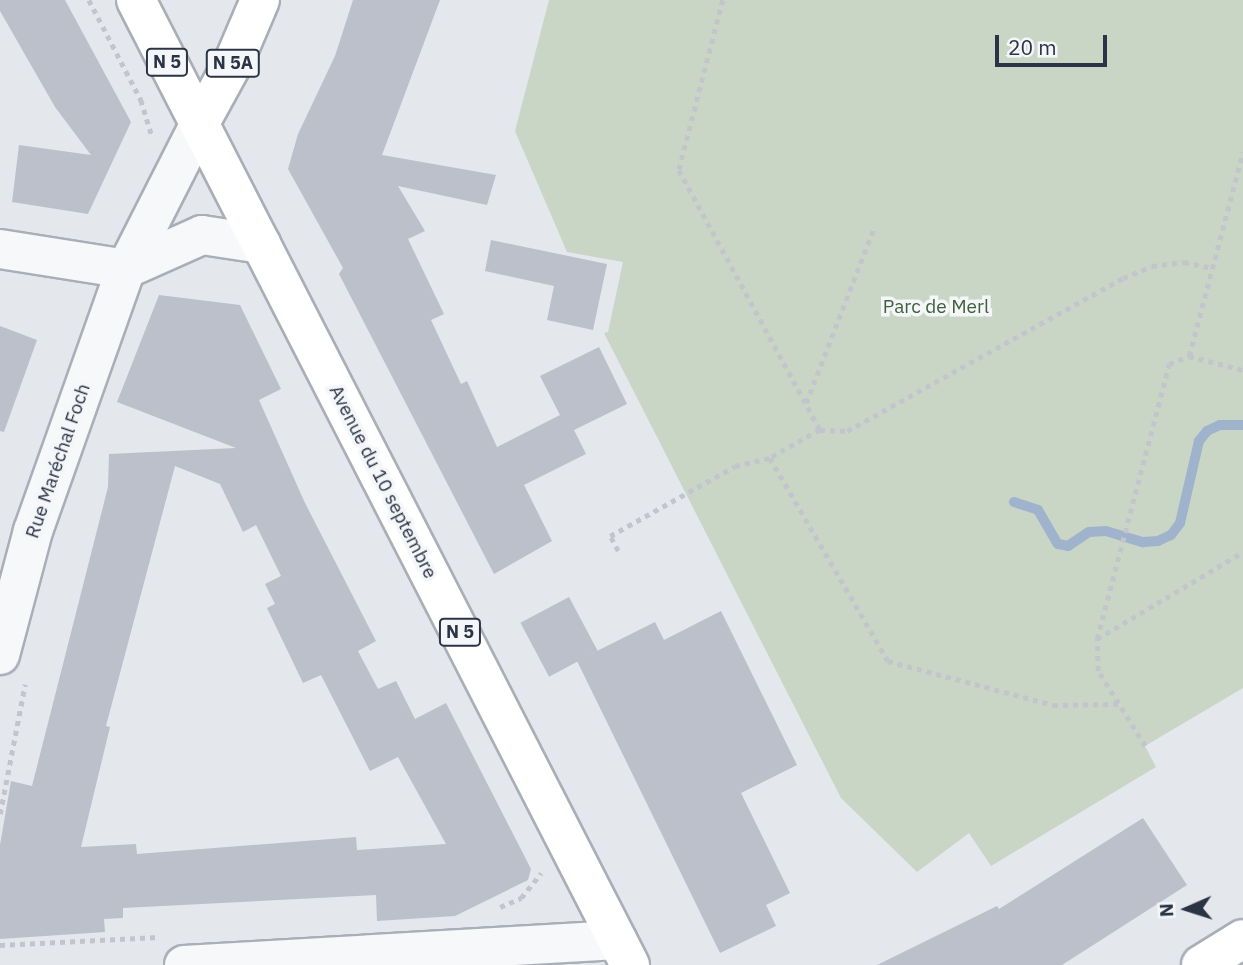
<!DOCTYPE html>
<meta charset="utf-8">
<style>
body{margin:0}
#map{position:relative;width:1243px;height:965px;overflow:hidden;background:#e4e7ec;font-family:"IBM Plex Sans",sans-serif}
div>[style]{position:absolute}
.green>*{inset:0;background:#c9d6c5}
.stream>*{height:10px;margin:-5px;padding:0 5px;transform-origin:5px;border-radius:5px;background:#9fb4cc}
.building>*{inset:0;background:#bbc0ca;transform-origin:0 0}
.path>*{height:4.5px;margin-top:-2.25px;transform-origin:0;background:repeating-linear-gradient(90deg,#c2c5cb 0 5px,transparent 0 10px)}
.roads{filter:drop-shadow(2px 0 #a9aeb7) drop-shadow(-2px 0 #a9aeb7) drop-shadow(0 2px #a9aeb7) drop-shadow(0 -2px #a9aeb7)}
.street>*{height:38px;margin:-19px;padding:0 19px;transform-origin:19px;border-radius:19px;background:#f7f8fa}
.secondary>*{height:38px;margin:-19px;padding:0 19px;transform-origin:19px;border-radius:19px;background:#fff}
.primary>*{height:38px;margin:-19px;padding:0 19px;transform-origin:19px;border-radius:19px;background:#fff}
span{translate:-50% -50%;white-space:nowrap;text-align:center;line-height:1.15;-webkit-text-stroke:7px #f4f6f9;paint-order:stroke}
.shield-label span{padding:2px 5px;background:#f4f6f9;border:2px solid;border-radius:5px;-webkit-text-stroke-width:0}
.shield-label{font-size:18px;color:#2b3445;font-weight:700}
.park-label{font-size:19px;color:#3f6138}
.street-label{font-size:19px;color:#2b3445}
.north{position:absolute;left:1152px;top:874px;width:70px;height:70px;-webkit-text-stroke:5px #f4f6f9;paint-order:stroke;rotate:267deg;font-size:19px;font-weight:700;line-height:28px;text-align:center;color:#2b3445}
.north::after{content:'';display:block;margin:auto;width:24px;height:32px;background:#2b3445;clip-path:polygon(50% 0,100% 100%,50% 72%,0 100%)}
.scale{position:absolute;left:995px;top:35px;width:112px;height:32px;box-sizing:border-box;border:4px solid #2b3445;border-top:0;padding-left:9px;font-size:21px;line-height:24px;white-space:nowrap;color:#2b3445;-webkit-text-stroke:5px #f4f6f9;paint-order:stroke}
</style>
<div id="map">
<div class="green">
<i style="clip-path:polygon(549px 0,1243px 0,1243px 688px,1145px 746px,1156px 767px,991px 866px,969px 833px,917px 872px,841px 798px,604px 333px,608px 332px,623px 262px,567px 252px,515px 131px)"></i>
</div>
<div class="stream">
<i style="left:1014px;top:502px;width:25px;rotate:18deg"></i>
<i style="left:1038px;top:510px;width:39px;rotate:60deg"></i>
<i style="left:1058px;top:544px;width:10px;rotate:11deg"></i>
<i style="left:1068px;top:546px;width:25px;rotate:-34deg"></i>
<i style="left:1089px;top:532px;width:17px;rotate:-3deg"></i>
<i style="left:1106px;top:531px;width:39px;rotate:17deg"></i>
<i style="left:1143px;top:542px;width:15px;rotate:-4deg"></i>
<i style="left:1158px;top:541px;width:14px;rotate:-25deg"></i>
<i style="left:1171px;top:535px;width:15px;rotate:-53deg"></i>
<i style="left:1180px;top:523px;width:84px;rotate:-77deg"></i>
<i style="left:1199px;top:441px;width:13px;rotate:-51deg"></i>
<i style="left:1207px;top:431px;width:14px;rotate:-25deg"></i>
<i style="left:1220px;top:425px;width:23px"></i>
</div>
<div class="building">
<i style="clip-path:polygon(0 0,65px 0,131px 122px,88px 214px,12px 202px,19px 145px,91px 155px,55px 107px,0 11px)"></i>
<i style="clip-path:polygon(353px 0,440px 0,382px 155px,496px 175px,487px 205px,398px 186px,425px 231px,408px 239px,444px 314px,431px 320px,461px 384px,467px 381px,497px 447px,560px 415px,540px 376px,599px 347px,627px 404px,574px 430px,586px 454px,524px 485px,552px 541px,494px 574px,339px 274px,343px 268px,288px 169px,298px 134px,335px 56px)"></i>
<i style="clip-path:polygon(491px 240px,607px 264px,593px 330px,547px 320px,554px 286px,485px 271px)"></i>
<i style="clip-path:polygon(evenodd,159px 295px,240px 305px,281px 389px,259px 400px,305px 503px,376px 641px,358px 651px,378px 689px,396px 681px,415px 719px,446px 703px,531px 869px,528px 880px,455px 916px,377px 921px,376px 895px,123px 908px,123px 918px,104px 919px,105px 932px,0 939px,0 845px,11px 781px,32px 786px,108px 487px,109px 454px,236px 448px,117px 402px,159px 295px,175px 466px,220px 484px,243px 532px,256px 525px,281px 576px,265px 584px,275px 604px,267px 608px,303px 683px,321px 675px,370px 771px,398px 757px,446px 844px,357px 850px,356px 837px,137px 854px,136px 844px,81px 847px,110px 727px,106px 726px,175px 466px)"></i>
<i style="clip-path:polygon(0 326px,37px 340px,4px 432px,0 431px)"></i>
<i style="left:569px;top:597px;width:61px;height:55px;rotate:62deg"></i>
<i style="clip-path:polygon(721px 611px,797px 765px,741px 793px,790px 893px,766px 905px,776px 926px,720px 953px,577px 661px,655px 622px,664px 640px)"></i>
<i style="clip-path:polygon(1143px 818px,1187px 885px,1062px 965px,877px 965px,997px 906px,999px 909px)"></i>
</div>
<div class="path">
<i style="left:89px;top:0;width:113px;rotate:62.5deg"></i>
<i style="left:141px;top:100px;width:37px;rotate:73deg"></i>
<i style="left:723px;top:0;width:176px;rotate:104.5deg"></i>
<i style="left:679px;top:170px;width:296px;rotate:61.5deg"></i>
<i style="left:820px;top:430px;width:57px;rotate:150.8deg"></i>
<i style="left:770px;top:458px;width:235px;rotate:59.8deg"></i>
<i style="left:888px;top:661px;width:171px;rotate:14.9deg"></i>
<i style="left:1053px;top:705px;width:65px;rotate:-0.9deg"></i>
<i style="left:1189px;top:356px;width:211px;rotate:-75.2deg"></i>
<i style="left:806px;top:403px;width:188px;rotate:-68.8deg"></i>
<i style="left:820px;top:430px;width:27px;rotate:2deg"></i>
<i style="left:847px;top:431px;width:316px;rotate:-29deg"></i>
<i style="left:1123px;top:278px;width:31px;rotate:-22deg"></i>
<i style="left:1152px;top:266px;width:32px;rotate:-7deg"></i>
<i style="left:1184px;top:262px;width:30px;rotate:12deg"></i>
<i style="left:618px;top:551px;width:17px;rotate:-118deg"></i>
<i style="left:610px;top:536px;width:143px;rotate:-29.2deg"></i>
<i style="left:735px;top:466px;width:36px;rotate:-13deg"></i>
<i style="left:1097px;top:639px;width:170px;rotate:-30.8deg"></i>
<i style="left:1145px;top:746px;width:89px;rotate:-122.1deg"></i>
<i style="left:1098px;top:671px;width:32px;rotate:-92deg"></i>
<i style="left:1097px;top:639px;width:284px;rotate:-75.3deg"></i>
<i style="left:1169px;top:364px;width:22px;rotate:-22deg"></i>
<i style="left:1189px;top:356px;width:56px;rotate:14.5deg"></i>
<i style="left:0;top:814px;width:132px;rotate:-79.1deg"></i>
<i style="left:500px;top:907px;width:23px;rotate:-23deg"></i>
<i style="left:521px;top:898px;width:32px;rotate:-51deg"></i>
<i style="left:0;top:945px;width:159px;rotate:-2.9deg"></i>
</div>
<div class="roads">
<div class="street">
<i style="left:0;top:249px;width:128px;rotate:9deg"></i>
<i style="left:126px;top:269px;width:83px;rotate:-24.1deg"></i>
<i style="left:202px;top:235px;width:60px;rotate:8.7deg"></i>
<i style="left:0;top:655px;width:128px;rotate:-75.1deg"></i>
<i style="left:33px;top:531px;width:278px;rotate:-70.5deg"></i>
<i style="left:126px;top:269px;width:164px;rotate:-63.1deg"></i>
<i style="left:184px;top:965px;width:434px;rotate:-3.3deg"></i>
</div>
<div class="secondary">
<i style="left:1201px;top:965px;width:49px;rotate:-31.8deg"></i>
</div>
<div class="primary">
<i style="left:136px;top:0;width:1084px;rotate:62.89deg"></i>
<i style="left:200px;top:123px;width:71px;rotate:-61.3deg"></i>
<i style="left:234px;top:61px;width:66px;rotate:-66.9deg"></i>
</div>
</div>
<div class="shield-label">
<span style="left:167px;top:62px">N 5</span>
<span style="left:233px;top:63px">N 5A</span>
<span style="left:460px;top:632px">N 5</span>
</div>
<div class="park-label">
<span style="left:936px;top:307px">Parc de Merl</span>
</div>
<div class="street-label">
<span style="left:58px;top:461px;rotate:-71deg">Rue Maréchal Foch</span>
<span style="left:383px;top:482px;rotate:63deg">Avenue du 10 septembre</span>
</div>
<div class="north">N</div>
<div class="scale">20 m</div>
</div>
